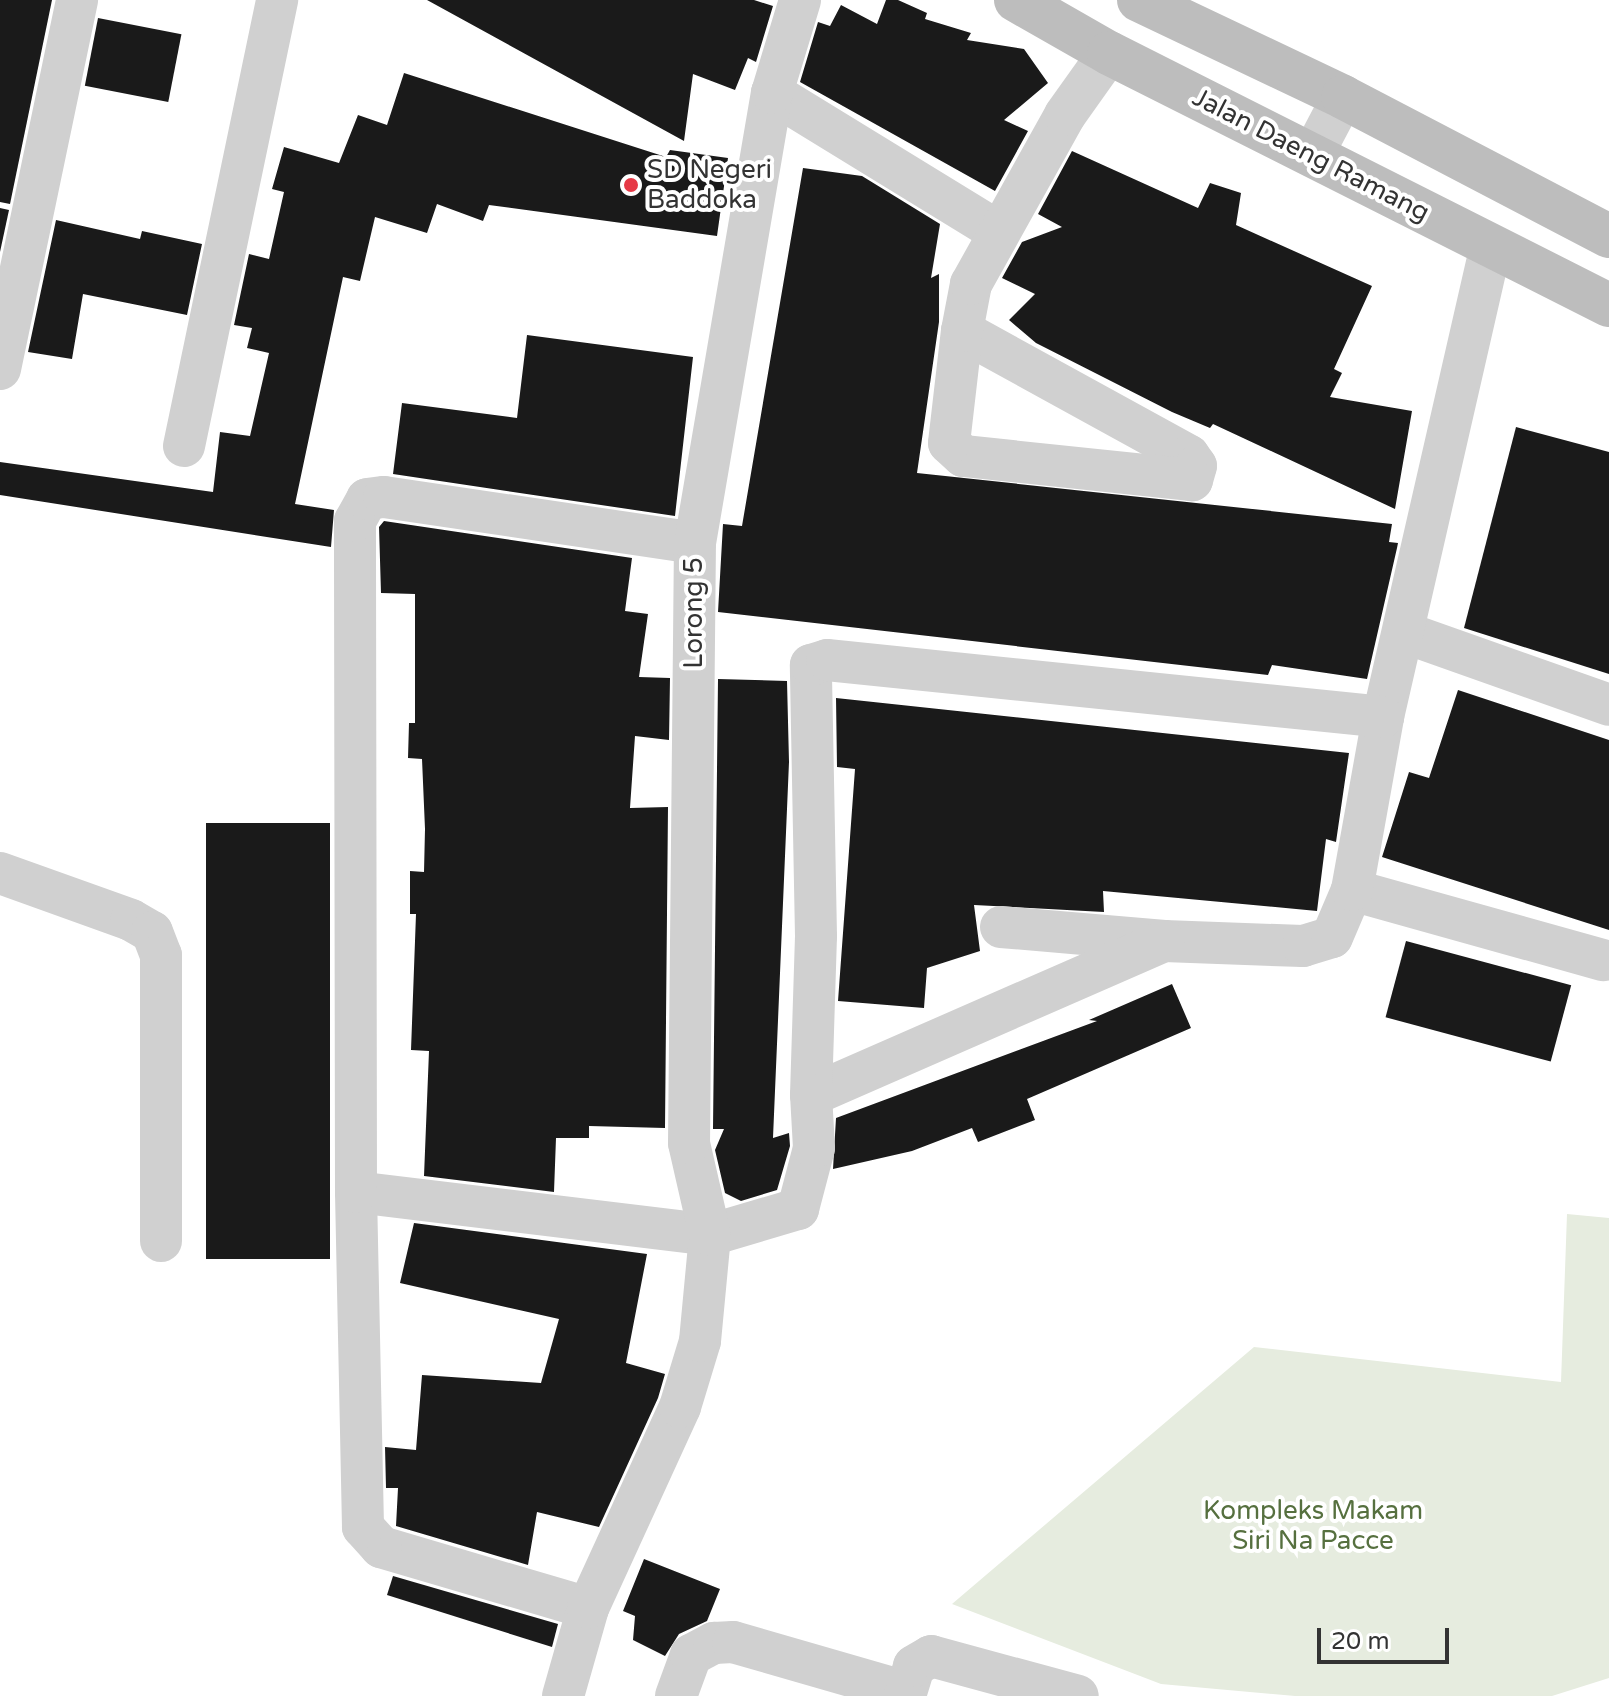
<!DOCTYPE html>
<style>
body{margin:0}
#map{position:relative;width:1609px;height:1696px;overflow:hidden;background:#fff;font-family:"Varela Round",sans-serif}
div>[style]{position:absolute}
.green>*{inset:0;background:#e6ecdf}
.building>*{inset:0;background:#1a1a1a;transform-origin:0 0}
.minor>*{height:42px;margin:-21px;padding:0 21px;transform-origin:21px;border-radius:21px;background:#d0d0d0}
.secondary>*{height:44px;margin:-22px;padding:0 22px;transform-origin:22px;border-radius:22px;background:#bdbdbd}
.dots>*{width:22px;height:22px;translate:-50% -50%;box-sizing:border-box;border:4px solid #fff;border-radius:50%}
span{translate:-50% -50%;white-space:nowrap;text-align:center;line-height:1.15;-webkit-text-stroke:8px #fff;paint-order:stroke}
.street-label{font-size:26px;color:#333}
.poi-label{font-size:26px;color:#333}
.left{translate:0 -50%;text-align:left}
.park-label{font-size:26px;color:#56703f}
.scale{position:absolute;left:1317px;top:1628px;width:132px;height:36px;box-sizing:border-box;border:4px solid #333;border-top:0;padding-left:10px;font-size:24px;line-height:28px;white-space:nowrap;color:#333;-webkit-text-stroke:6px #fff;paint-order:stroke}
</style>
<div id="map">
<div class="green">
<i style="clip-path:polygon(1567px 1214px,1609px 1218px,1609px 1678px,1552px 1696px,1295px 1696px,1161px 1684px,952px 1604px,1254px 1347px,1561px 1382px)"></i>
</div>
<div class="building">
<i style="clip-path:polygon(0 0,52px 0,10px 204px,0 202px)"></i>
<i style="clip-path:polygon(427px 0,754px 0,773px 6px,756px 62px,748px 58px,735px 90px,693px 74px,684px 141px)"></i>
<i style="clip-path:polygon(886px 0,898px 0,927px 13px,925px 19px,971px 33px,967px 40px,1024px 49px,1048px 83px,1004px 120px,1028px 131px,995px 191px,800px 82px,818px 22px,830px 26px,841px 5px,877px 24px)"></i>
<i style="left:98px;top:18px;width:85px;height:69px;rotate:11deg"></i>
<i style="clip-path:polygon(404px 73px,666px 157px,670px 150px,728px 158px,717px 236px,489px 205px,483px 221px,437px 204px,427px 233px,375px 217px,360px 281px,343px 277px,295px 504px,334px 510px,331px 547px,0 495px,0 462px,213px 492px,220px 432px,250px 436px,269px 353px,247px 348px,252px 328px,234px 325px,249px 254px,269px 259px,284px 192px,272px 189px,284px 147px,339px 163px,358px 115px,387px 125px)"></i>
<i style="clip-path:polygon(1072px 151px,1198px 208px,1210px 183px,1241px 193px,1236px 225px,1372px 286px,1334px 369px,1342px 373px,1330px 397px,1412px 411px,1395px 509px,1213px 424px,1210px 428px,1172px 412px,1036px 343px,1009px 320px,1035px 294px,1002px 278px,1022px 242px,1062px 227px,1038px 214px)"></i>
<i style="clip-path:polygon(803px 168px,862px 176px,940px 224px,931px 278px,939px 274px,939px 322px,917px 473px,1392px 524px,1389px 542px,1398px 543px,1397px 548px,1367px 679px,1272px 665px,1268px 675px,718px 612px,723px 524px,742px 526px)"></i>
<i style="clip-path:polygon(0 208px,9px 210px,0 252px)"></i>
<i style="clip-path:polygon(56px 220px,140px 239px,142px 231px,202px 244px,187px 315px,83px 294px,72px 359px,28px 352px)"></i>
<i style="clip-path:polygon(527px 335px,693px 357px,675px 516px,393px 474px,402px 403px,517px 418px)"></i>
<i style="clip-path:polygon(1516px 427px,1609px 452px,1609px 674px,1464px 628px)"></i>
<i style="clip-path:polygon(384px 521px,632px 558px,625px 611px,648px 614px,639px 677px,670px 678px,669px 740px,635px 736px,630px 808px,668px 807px,665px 1128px,589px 1126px,589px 1138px,556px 1138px,554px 1192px,424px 1176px,429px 1051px,411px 1050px,416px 914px,410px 914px,410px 871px,424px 872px,425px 829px,422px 759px,408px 758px,409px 723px,415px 723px,415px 594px,381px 593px,379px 527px)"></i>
<i style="clip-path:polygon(718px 679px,787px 681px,789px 762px,773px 1138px,789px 1133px,790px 1146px,777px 1190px,741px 1201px,725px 1193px,715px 1150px,724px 1129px,713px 1129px)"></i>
<i style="clip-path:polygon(1458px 690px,1609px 740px,1609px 930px,1382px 857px,1409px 772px,1429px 778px)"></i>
<i style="clip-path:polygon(836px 698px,1349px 753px,1336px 842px,1326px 839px,1317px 911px,1103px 891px,1104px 912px,974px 905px,980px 951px,927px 968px,924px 1008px,838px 1001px,855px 769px,837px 767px)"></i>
<i style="left:330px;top:823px;width:436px;height:124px;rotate:90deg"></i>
<i style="left:1406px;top:941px;width:171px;height:79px;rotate:15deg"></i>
<i style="clip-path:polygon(1172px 984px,1191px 1028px,1027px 1099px,1035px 1120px,978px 1142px,972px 1128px,912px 1151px,833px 1169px,836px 1118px,1097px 1021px,1089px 1020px)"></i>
<i style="clip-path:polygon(414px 1223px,647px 1254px,626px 1363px,665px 1374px,658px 1398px,599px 1527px,537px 1512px,528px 1565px,396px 1526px,398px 1488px,386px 1488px,385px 1447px,416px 1450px,422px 1375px,541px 1383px,559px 1319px,400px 1283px)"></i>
<i style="clip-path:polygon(644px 1559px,720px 1589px,707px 1621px,679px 1634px,665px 1656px,633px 1640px,635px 1616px,623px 1611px)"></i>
<i style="clip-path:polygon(393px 1576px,558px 1624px,552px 1647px,387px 1595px)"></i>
</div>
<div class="minor">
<i style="left:772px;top:93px;width:266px;rotate:31.5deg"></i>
<i style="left:1312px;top:156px;width:67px;rotate:-62.3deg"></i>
<i style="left:962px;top:331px;width:259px;rotate:28.8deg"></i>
<i style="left:1189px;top:456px;width:12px;rotate:55deg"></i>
<i style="left:1196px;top:466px;width:15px;rotate:106deg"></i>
<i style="left:1192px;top:480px;width:230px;rotate:-174deg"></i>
<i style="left:963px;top:456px;width:19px;rotate:-137deg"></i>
<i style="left:949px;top:443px;width:113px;rotate:-83.4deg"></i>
<i style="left:962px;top:331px;width:48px;rotate:-79.2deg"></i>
<i style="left:971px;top:284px;width:193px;rotate:-60.9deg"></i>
<i style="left:1065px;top:115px;width:76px;rotate:-54.6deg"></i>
<i style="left:0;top:369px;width:377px;rotate:-78.2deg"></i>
<i style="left:184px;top:446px;width:456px;rotate:-78.2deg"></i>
<i style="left:1406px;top:633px;width:215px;rotate:19.5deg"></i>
<i style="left:0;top:873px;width:139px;rotate:19.7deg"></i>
<i style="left:131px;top:920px;width:24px;rotate:30deg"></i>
<i style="left:152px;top:932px;width:25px;rotate:69deg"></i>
<i style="left:161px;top:955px;width:286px;rotate:90deg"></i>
<i style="left:1352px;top:890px;width:261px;rotate:15.6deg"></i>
<i style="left:1001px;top:927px;width:164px;rotate:4.9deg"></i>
<i style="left:1164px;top:941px;width:139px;rotate:2.1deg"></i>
<i style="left:1303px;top:946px;width:30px;rotate:-17deg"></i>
<i style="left:1332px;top:937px;width:51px;rotate:-66.9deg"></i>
<i style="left:1352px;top:890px;width:176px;rotate:-79.8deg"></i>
<i style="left:1383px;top:717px;width:484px;rotate:-77.1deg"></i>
<i style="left:1164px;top:941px;width:385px;rotate:156.4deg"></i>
<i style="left:811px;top:1095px;width:159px;rotate:-88.2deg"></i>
<i style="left:816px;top:936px;width:271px;rotate:-91.1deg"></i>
<i style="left:811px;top:665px;width:17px;rotate:-17deg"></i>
<i style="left:827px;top:660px;width:559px;rotate:5.85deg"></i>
<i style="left:356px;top:1192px;width:357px;rotate:6.9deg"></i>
<i style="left:710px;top:1235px;width:92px;rotate:-16.5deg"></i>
<i style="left:798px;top:1209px;width:63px;rotate:-75.3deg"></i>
<i style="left:814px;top:1148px;width:53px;rotate:-93.2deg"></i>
<i style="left:588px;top:1608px;width:216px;rotate:-163.6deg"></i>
<i style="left:381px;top:1547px;width:27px;rotate:-132deg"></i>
<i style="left:363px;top:1527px;width:335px;rotate:-91.2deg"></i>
<i style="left:356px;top:1192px;width:671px;rotate:-90.09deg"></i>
<i style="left:355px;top:521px;width:25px;rotate:-61deg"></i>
<i style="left:367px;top:499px;width:17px;rotate:-7deg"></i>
<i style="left:384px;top:497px;width:314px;rotate:8.4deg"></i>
<i style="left:563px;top:1696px;width:91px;rotate:-74.1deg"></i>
<i style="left:588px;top:1608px;width:221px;rotate:-65.4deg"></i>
<i style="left:680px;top:1407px;width:69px;rotate:-73.1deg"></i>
<i style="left:700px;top:1341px;width:106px;rotate:-84.6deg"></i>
<i style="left:710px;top:1235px;width:94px;rotate:-102.9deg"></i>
<i style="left:689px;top:1143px;width:600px;rotate:-89.43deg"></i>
<i style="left:695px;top:543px;width:457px;rotate:-80.3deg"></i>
<i style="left:772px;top:93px;width:97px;rotate:-73.2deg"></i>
<i style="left:676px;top:1696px;width:44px;rotate:-69.9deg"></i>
<i style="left:691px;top:1655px;width:26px;rotate:-28deg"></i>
<i style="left:714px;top:1643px;width:19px;rotate:-3deg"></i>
<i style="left:733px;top:1642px;width:180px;rotate:16.1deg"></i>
<i style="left:905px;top:1696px;width:31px;rotate:-73deg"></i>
<i style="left:914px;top:1666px;width:20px;rotate:-30deg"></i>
<i style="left:931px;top:1656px;width:152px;rotate:15.2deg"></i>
</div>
<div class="secondary">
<i style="left:1016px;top:0;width:107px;rotate:29.7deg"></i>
<i style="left:1109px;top:53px;width:560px;rotate:26.75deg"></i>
<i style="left:1139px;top:0;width:226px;rotate:25.4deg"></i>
<i style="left:1343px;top:97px;width:300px;rotate:27.6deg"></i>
</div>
<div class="dots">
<i style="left:631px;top:185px;background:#e63946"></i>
</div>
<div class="street-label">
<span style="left:1311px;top:155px;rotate:27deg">Jalan Daeng Ramang</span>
<span style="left:694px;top:613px;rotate:-90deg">Lorong 5</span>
</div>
<div class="poi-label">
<span class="left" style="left:647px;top:185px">SD Negeri<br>Baddoka</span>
</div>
<div class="park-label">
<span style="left:1313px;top:1526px">Kompleks Makam<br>Siri Na Pacce</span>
</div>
<div class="scale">20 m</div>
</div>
